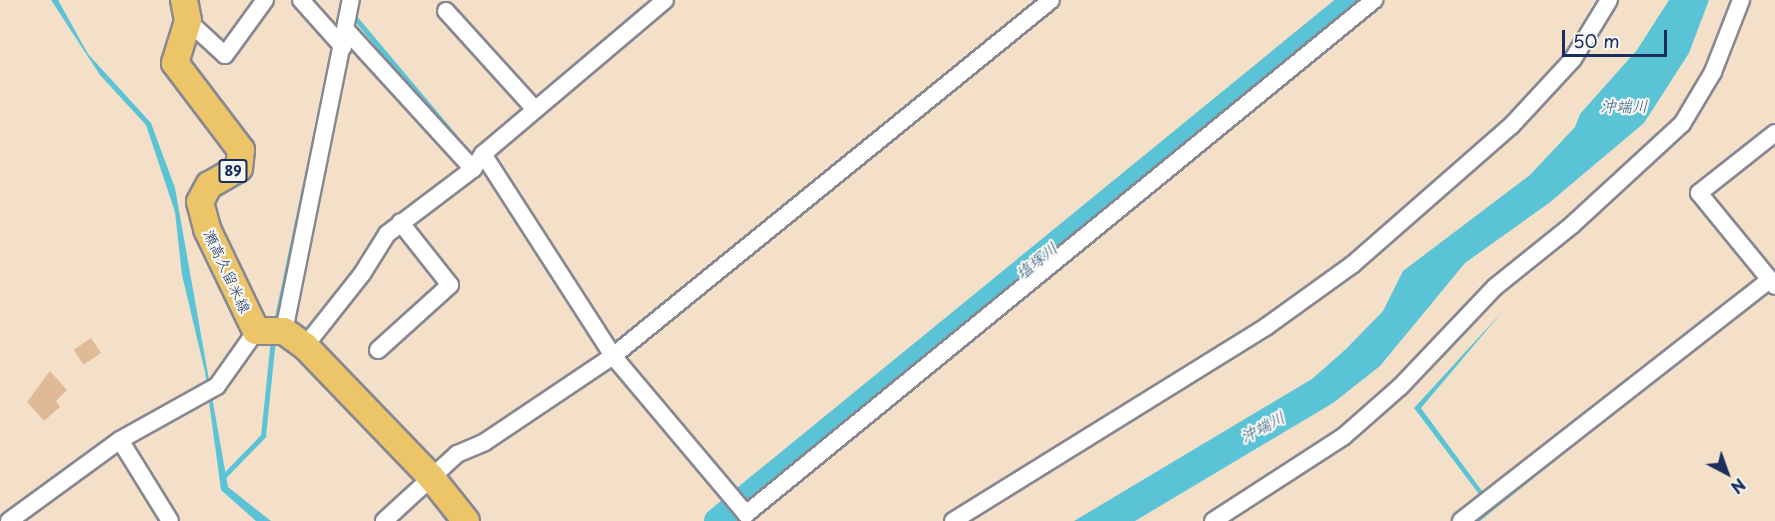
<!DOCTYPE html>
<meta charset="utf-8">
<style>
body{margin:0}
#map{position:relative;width:1775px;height:521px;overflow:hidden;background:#f4e0c8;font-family:"Playpen Sans","Klee One",sans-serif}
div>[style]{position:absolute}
.water>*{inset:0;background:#5ac4d6}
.stream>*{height:4.5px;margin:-2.25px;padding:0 2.25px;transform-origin:2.25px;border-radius:2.25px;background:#5ac4d6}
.river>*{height:26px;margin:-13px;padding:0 13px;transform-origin:13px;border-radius:13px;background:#5ac4d6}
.building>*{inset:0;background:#e0ba97;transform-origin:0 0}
.roads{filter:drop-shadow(2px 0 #888893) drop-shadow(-2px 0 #888893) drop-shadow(0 2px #888893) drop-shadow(0 -2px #888893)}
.minor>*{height:16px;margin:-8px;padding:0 8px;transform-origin:8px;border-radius:8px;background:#fff}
.primary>*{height:26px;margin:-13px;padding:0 13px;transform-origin:13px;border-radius:13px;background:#ecc569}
span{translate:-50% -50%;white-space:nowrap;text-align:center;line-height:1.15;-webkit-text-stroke:4.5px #f6f6f2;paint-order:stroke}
.shield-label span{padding:2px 4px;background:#f6f6f2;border:2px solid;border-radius:4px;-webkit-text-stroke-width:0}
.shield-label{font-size:14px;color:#1b2f5e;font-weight:700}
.street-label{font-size:15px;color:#1b2f5e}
.water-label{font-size:16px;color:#2e5c82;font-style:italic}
.north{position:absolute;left:1697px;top:443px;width:60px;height:60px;-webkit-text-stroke:4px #f6f6f2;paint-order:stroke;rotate:139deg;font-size:16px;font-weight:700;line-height:24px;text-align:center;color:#1b2f5e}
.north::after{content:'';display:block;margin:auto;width:21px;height:27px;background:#1b2f5e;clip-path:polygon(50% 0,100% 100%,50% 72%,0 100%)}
.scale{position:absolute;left:1562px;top:30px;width:105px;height:27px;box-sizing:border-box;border:3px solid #1b2f5e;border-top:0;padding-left:8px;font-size:18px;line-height:21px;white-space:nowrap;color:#1b2f5e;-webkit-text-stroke:4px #f6f6f2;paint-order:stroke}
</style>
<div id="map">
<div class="water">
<i style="clip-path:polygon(51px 0,58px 0,88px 54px,151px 123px,175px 188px,228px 487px,271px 521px,256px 521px,221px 490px,205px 372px,182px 275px,175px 212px,146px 125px,100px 75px)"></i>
<i style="clip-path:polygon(1669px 0,1709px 0,1689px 53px,1644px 123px,1549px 203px,1465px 263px,1380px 366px,1333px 403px,1135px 521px,1074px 521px,1312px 379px,1346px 349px,1383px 311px,1403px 271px,1530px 175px,1575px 127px,1580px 114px,1637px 50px)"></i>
<i style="clip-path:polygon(1775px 285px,1480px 521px,1471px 521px)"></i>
<i style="clip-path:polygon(1502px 312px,1421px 408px,1485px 495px,1482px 498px,1414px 408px)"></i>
</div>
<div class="stream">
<i style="left:352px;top:14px;width:183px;rotate:49.9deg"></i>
<i style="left:276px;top:322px;width:249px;rotate:-78.2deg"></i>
<i style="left:222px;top:478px;width:59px;rotate:-45.7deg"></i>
<i style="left:263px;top:436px;width:98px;rotate:-84.1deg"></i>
</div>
<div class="river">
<i style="left:717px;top:521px;width:824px;rotate:-39.24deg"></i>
</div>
<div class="building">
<i style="left:91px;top:338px;width:18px;height:21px;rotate:56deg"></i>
<i style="clip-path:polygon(50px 371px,67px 390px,56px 401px,60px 407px,44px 421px,27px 402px)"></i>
</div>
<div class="roads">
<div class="minor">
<i style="left:301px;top:0;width:63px;rotate:48.2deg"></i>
<i style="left:446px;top:11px;width:132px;rotate:47.8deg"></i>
<i style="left:188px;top:21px;width:50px;rotate:42.6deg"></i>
<i style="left:225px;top:55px;width:68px;rotate:-54deg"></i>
<i style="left:347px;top:31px;width:187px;rotate:47.6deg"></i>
<i style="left:1775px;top:133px;width:97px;rotate:141.7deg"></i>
<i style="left:1699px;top:193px;width:120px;rotate:50.7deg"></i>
<i style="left:483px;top:154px;width:240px;rotate:57.2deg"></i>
<i style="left:613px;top:356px;width:207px;rotate:49.9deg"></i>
<i style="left:746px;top:514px;width:812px;rotate:-39.3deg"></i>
<i style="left:284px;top:331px;width:338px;rotate:-78.6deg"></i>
<i style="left:305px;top:346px;width:92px;rotate:-51.6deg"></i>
<i style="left:362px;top:274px;width:47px;rotate:-58deg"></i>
<i style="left:387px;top:234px;width:108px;rotate:-37.1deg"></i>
<i style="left:473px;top:169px;width:18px;rotate:-56deg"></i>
<i style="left:483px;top:154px;width:238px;rotate:-40.2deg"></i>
<i style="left:378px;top:350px;width:97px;rotate:-42.1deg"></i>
<i style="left:450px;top:285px;width:80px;rotate:-128.4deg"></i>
<i style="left:120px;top:440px;width:95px;rotate:58.3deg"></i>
<i style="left:9px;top:521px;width:137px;rotate:-36.1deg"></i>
<i style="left:120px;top:440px;width:111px;rotate:-29.1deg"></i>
<i style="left:217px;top:386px;width:67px;rotate:-54.7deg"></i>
<i style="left:384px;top:521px;width:99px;rotate:-42.5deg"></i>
<i style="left:457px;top:454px;width:30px;rotate:-23deg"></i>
<i style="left:485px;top:442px;width:154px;rotate:-33.9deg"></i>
<i style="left:613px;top:356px;width:564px;rotate:-39.1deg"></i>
<i style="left:953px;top:521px;width:370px;rotate:-31.8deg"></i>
<i style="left:1267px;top:326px;width:105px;rotate:-35.7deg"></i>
<i style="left:1352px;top:265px;width:211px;rotate:-41.2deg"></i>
<i style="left:1511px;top:126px;width:91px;rotate:-47.2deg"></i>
<i style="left:1573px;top:59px;width:69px;rotate:-58.6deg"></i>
<i style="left:1213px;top:521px;width:155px;rotate:-32.9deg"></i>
<i style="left:1343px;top:437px;width:76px;rotate:-41.3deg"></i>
<i style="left:1400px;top:387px;width:138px;rotate:-46.5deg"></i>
<i style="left:1495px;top:287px;width:99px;rotate:-38.8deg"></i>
<i style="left:1572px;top:225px;width:149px;rotate:-42.6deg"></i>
<i style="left:1682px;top:124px;width:61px;rotate:-59.2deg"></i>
<i style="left:1713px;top:72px;width:77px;rotate:-68.7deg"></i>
<i style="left:1461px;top:521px;width:392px;rotate:-38deg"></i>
</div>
<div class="primary">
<i style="left:184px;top:0;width:21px;rotate:79deg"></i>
<i style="left:188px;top:21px;width:44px;rotate:107.2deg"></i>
<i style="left:175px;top:63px;width:109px;rotate:52.8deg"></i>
<i style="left:241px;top:150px;width:18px;rotate:96deg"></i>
<i style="left:239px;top:168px;width:34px;rotate:150deg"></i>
<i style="left:209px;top:185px;width:19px;rotate:118deg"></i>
<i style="left:200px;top:202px;width:28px;rotate:75deg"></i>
<i style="left:207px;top:229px;width:113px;rotate:64.3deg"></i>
<i style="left:256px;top:331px;width:28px"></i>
<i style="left:284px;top:331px;width:26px;rotate:36deg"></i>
<i style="left:305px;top:346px;width:182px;rotate:46.1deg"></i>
<i style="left:431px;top:477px;width:56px;rotate:51.5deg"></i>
</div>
</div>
<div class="shield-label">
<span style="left:233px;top:171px">89</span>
</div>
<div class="street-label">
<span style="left:228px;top:271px;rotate:65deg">瀬高久留米線</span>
</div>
<div class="water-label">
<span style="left:1624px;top:105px">沖端川</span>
<span style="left:1036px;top:260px;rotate:-39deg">塩塚川</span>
<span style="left:1262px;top:426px;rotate:-28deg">沖端川</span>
</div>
<div class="north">N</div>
<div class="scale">50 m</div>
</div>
